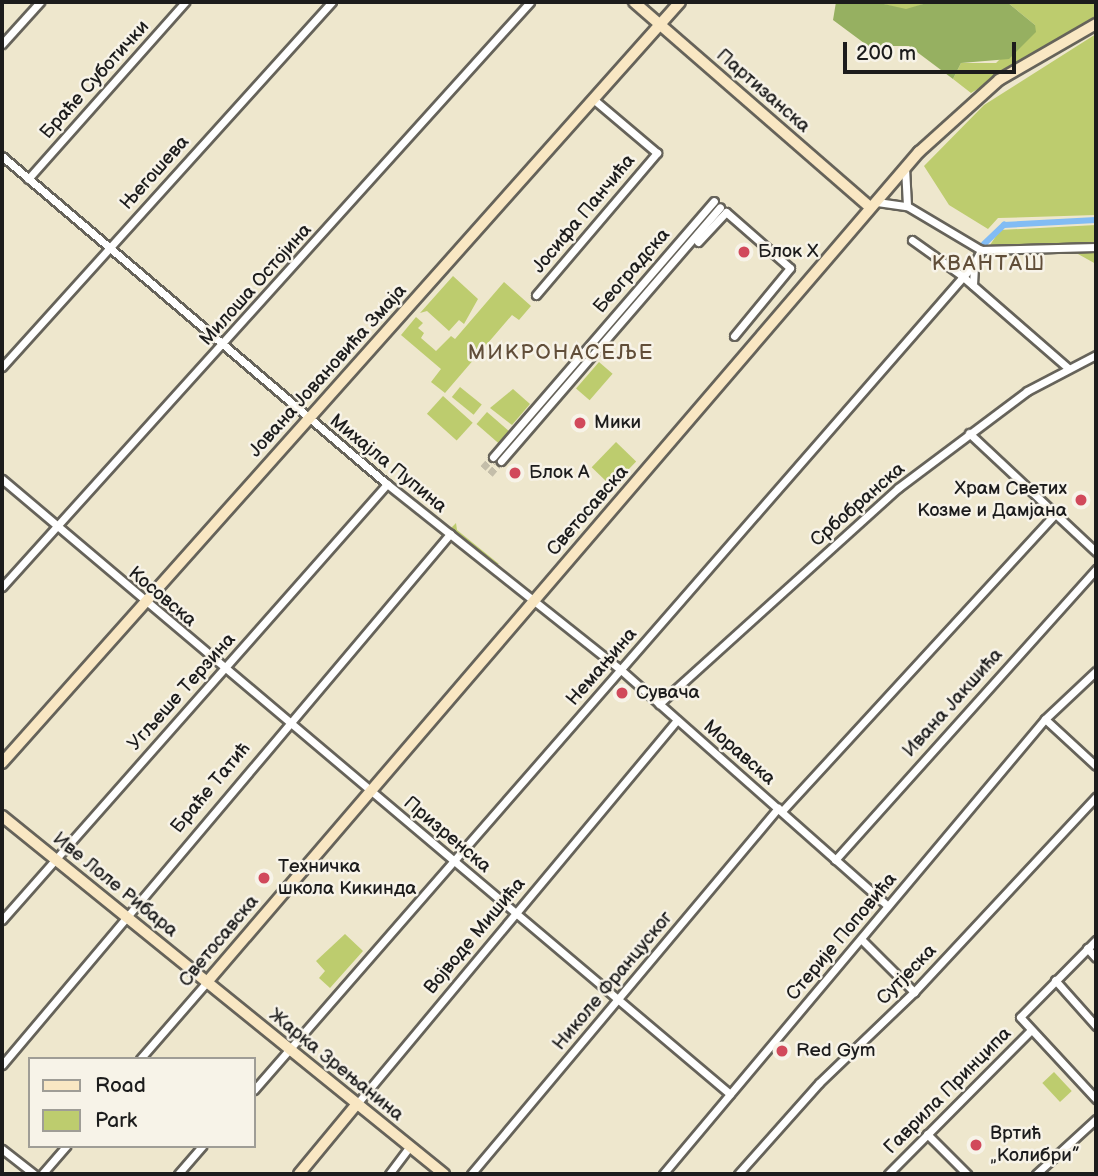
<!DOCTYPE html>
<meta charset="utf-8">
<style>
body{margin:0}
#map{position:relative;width:1098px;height:1176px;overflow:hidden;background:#eee7cd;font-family:"Balsamiq Sans",sans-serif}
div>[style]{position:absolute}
.green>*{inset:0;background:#bdcc6e;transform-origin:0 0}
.forest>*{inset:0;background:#96b061}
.canal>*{height:6px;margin:-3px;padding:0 3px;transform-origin:3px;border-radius:3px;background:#82bcf4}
.street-tunnel>*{height:7px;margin-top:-3.5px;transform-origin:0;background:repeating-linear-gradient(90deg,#c4beaa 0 7px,transparent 0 10.5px)}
.roads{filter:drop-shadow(2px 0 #66635a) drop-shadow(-2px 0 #66635a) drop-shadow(0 2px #66635a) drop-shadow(0 -2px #66635a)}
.street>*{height:7px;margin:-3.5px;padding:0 3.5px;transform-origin:3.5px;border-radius:3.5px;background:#fff}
.secondary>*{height:10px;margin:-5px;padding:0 5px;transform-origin:5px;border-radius:5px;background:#f9e7c3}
.dots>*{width:19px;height:19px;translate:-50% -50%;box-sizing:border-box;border:4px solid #f7f3e8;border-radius:50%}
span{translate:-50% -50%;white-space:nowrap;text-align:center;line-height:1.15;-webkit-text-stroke:5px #f7f3e8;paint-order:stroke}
.street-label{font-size:19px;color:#1c1c1c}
.poi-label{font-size:19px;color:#1c1c1c}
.left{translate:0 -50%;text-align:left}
.right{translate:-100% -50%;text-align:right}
.neighbourhood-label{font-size:21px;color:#614e39;letter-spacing:2px}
.frame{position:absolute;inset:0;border:4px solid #1c1c1c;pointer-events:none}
.legend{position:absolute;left:28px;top:1057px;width:228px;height:91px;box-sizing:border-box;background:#f7f3e8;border:2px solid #9f9d96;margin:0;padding:9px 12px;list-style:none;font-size:21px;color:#1c1c1c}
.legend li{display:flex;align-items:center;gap:14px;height:35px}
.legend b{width:35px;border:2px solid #9f9d96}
.scale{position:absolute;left:843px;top:42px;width:173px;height:32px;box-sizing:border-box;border:4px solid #1c1c1c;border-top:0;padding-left:9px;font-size:21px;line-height:24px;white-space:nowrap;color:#1c1c1c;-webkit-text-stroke:5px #f7f3e8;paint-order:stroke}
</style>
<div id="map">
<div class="green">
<i style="clip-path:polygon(875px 2px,930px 2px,906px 10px)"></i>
<i style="clip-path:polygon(1007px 2px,1096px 2px,1096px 18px,971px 93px,953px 79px,961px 63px,996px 63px,1035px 25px)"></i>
<i style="clip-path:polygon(1096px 34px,1096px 215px,998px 218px,988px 229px,949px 205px,924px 166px,984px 105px)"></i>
<i style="clip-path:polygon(1096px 225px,1096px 264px,1078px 254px,984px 254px,1000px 230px)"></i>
<i style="clip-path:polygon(453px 276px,478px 299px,464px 324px,459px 320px,449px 331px,427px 311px,420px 313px)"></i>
<i style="clip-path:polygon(504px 282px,531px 306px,519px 320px,512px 315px,445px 393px,431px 382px,441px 369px,401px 335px,416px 317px,423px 323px,418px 328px,424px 333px,421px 338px,436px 351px,451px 336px,455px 339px)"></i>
<i style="left:599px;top:362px;width:18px;height:35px;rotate:41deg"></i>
<i style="left:460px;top:387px;width:28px;height:13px;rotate:39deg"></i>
<i style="clip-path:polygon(513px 389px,530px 404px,512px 425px,490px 408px)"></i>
<i style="left:443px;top:396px;width:40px;height:24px;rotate:42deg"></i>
<i style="left:487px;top:412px;width:33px;height:16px;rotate:41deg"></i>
<i style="left:616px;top:442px;width:28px;height:35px;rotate:44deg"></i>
<i style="clip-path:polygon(456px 523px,457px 530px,499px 564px,492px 565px,449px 530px)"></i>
<i style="clip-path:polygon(345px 934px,363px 951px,330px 988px,319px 978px,325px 971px,316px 961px)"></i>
<i style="left:1054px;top:1072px;width:26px;height:16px;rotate:47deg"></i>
</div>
<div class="forest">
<i style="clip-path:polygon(836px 2px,875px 2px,906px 9px,930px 2px,1007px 2px,1035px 25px,1036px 32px,1009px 59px,961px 63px,953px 79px,909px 46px,868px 46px,833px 20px)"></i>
</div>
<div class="canal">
<i style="left:984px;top:244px;width:28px;rotate:-44deg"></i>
<i style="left:1004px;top:225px;width:92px;rotate:-3.1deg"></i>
</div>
<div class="street-tunnel">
<i style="left:483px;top:468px;width:15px;rotate:-48deg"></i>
<i style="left:490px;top:474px;width:17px;rotate:-50deg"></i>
</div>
<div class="roads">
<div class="street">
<i style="left:2px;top:44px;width:57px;rotate:-47.9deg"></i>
<i style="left:2px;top:156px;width:506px;rotate:40.43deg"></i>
<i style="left:387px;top:484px;width:299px;rotate:38.5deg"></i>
<i style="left:621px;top:670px;width:356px;rotate:41.5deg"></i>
<i style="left:905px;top:167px;width:39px;rotate:87deg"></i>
<i style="left:28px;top:179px;width:237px;rotate:-48.4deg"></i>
<i style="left:877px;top:202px;width:30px;rotate:8deg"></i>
<i style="left:907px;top:206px;width:86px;rotate:30.7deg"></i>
<i style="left:981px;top:250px;width:115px;rotate:-1.5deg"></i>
<i style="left:912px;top:240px;width:60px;rotate:35.5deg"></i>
<i style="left:961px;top:275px;width:142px;rotate:41deg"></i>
<i style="left:698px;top:242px;width:41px;rotate:-47deg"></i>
<i style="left:726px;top:212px;width:85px;rotate:41.2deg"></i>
<i style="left:790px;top:268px;width:88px;rotate:129.5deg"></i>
<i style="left:973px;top:285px;width:21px;rotate:-87deg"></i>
<i style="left:536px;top:295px;width:187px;rotate:-49.6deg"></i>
<i style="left:657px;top:153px;width:84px;rotate:-139.8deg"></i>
<i style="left:2px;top:367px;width:492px;rotate:-47.9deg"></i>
<i style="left:969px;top:433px;width:174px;rotate:43.1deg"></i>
<i style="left:493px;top:457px;width:338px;rotate:-49.2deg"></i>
<i style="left:501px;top:461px;width:335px;rotate:-49.2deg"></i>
<i style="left:2px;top:479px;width:953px;rotate:40.19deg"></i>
<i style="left:2px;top:587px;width:788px;rotate:-47.93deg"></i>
<i style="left:659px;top:704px;width:322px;rotate:-42.1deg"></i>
<i style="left:898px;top:488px;width:161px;rotate:-36.9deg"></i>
<i style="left:1027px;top:391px;width:78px;rotate:-27.6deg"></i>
<i style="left:1045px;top:719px;width:69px;rotate:42.7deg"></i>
<i style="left:782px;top:811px;width:405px;rotate:-47.4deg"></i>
<i style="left:835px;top:860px;width:391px;rotate:-48.1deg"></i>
<i style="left:2px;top:920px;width:582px;rotate:-48.55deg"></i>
<i style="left:862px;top:940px;width:74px;rotate:45deg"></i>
<i style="left:1096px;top:940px;width:108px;rotate:134.6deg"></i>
<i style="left:1020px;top:1017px;width:112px;rotate:47.2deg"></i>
<i style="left:1087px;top:948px;width:13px;rotate:48deg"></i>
<i style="left:1055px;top:980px;width:62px;rotate:48.3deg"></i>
<i style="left:140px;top:1059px;width:102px;rotate:-49deg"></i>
<i style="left:2px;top:1065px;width:695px;rotate:-49.85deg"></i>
<i style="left:254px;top:1090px;width:1096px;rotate:-48.92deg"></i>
<i style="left:974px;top:264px;width:16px;rotate:-63deg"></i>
<i style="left:356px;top:1105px;width:501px;rotate:-50.18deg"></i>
<i style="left:927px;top:1134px;width:57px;rotate:45deg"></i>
<i style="left:2px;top:1149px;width:41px;rotate:38deg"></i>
<i style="left:42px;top:1174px;width:37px;rotate:-49deg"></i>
<i style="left:178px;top:1174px;width:37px;rotate:-49deg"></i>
<i style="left:389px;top:1174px;width:34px;rotate:-53deg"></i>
<i style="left:471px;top:1174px;width:478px;rotate:-50deg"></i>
<i style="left:663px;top:1174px;width:594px;rotate:-49.98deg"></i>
<i style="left:1045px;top:719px;width:70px;rotate:-43.3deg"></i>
<i style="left:738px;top:1174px;width:122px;rotate:-48.3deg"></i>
<i style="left:819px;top:1083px;width:132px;rotate:-43.8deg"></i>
<i style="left:914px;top:992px;width:267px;rotate:-47deg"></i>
<i style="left:888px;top:1174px;width:203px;rotate:-45.2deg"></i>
<i style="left:1036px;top:1174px;width:81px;rotate:-42.5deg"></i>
</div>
<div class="secondary">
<i style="left:634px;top:2px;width:313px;rotate:41deg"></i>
<i style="left:2px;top:763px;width:1019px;rotate:-48.3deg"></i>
<i style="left:2px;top:816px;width:569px;rotate:39.01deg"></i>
<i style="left:207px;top:982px;width:1094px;rotate:-49.38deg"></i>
<i style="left:919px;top:152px;width:108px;rotate:-42deg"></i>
<i style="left:999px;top:80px;width:112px;rotate:-30deg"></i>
<i style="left:299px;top:1174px;width:89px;rotate:-50.4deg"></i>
</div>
</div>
<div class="dots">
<i style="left:744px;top:252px;background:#d1495b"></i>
<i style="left:580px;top:423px;background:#d1495b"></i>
<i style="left:515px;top:473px;background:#d1495b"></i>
<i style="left:1081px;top:500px;background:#d1495b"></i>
<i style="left:622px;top:693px;background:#d1495b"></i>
<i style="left:264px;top:878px;background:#d1495b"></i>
<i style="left:782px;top:1051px;background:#d1495b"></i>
<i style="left:976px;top:1145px;background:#d1495b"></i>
</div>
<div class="street-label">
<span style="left:95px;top:80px;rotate:-48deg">Браће Суботички</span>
<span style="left:763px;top:91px;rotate:41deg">Партизанска</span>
<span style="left:155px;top:173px;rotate:-48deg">Његошева</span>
<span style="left:584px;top:214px;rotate:-50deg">Јосифа Панчића</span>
<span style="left:632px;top:271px;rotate:-49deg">Београдска</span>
<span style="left:256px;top:285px;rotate:-48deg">Милоша Остојина</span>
<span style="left:328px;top:371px;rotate:-48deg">Јована Јовановића Змаја</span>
<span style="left:388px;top:464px;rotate:39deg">Михајла Пупина</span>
<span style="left:858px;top:505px;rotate:-41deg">Србобранска</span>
<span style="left:588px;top:511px;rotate:-49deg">Светосавска</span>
<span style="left:162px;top:597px;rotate:40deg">Косовска</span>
<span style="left:602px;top:667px;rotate:-49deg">Немањина</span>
<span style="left:182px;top:692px;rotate:-48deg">Угљеше Терзина</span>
<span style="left:953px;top:703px;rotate:-48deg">Ивана Јакшића</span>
<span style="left:739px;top:753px;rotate:41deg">Моравска</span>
<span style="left:211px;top:788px;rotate:-50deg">Браће Татић</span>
<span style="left:447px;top:835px;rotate:40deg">Призренска</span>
<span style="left:115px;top:885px;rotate:39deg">Иве Лоле Рибара</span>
<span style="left:475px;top:936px;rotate:-50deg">Војводе Мишића</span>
<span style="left:842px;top:937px;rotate:-50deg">Стерије Поповића</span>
<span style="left:219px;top:941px;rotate:-50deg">Светосавска</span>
<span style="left:907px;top:975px;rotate:-46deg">Сутјеска</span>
<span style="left:613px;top:981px;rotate:-50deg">Николе Француског</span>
<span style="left:336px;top:1065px;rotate:39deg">Жарка Зрењанина</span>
<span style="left:948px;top:1091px;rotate:-45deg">Гаврила Принципа</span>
</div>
<div class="poi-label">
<span class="left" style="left:758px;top:252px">Блок Х</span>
<span class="left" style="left:594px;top:423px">Мики</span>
<span class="left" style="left:529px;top:473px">Блок А</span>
<span class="right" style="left:1067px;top:500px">Храм Светих<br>Козме и Дамјана</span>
<span class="left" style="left:636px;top:693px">Сувача</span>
<span class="left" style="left:278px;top:878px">Техничка<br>школа Кикинда</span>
<span class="left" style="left:796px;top:1051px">Red Gym</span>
<span class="left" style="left:990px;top:1145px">Вртић<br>„Колибри”</span>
</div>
<div class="neighbourhood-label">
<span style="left:989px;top:264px">КВАНТАШ</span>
<span style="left:561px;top:353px">МИКРОНАСЕЉЕ</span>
</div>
<div class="frame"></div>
<ul class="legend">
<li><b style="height:9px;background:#f9e7c3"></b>Road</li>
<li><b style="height:19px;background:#bdcc6e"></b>Park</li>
</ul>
<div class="scale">200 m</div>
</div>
